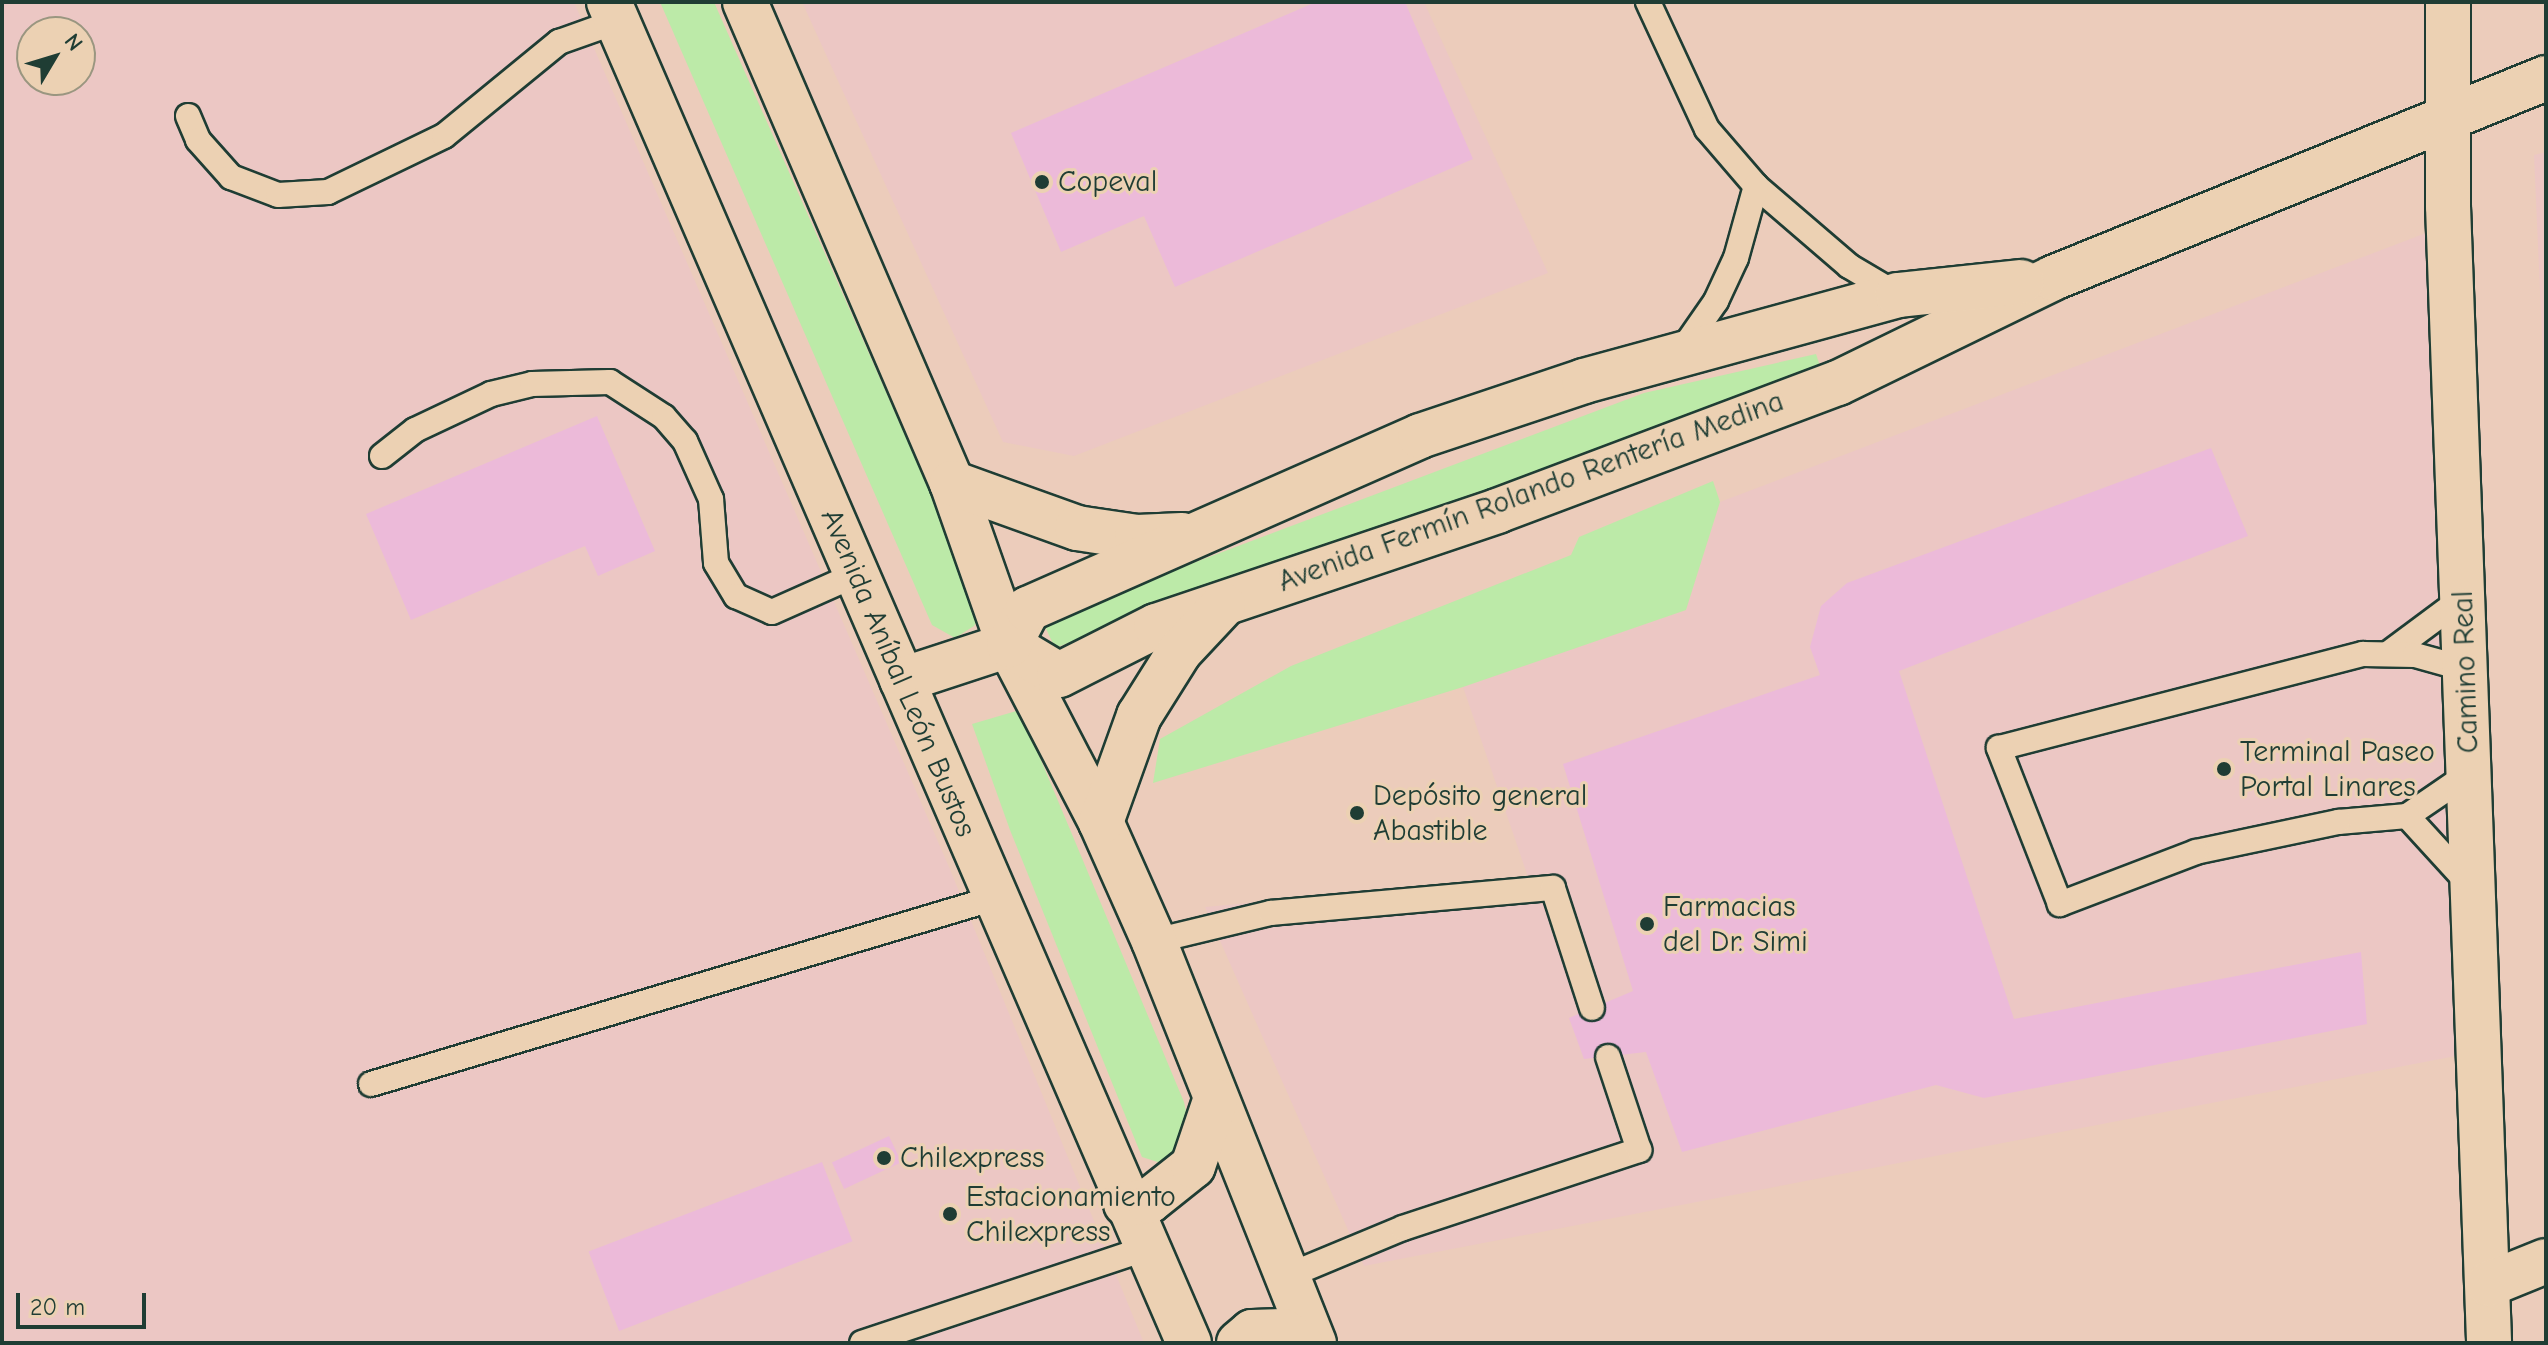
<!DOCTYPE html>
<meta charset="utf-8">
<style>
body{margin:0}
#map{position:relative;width:2548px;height:1345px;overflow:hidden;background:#ecccbb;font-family:"Comic Neue",sans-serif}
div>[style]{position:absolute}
.built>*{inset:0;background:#ecc7c4}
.green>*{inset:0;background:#bceaa8}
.building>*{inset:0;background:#ecbad9;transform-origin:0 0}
.roads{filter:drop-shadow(2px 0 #1f3d34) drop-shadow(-2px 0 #1f3d34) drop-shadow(0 2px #1f3d34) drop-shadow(0 -2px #1f3d34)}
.service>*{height:24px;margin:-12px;padding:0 12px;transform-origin:12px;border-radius:12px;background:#ecd1b3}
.minor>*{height:44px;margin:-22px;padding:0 22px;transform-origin:22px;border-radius:22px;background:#ecd1b3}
.primary>*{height:44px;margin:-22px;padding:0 22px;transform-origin:22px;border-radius:22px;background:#ecd1b3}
.dots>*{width:22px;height:22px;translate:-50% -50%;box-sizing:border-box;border:4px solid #ecd1b3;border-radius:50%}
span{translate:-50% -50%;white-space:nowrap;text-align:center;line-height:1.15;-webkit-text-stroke:6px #ecd1b3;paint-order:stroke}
.poi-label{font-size:30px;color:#1f3d34}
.left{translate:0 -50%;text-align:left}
.street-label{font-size:30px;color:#1f3d34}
.frame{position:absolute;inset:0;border:4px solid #1f3d34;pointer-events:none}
.north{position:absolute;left:16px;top:16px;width:80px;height:80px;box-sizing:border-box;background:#ecd1b3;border:2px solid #9a9680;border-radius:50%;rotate:52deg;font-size:22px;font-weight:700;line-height:32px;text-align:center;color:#1f3d34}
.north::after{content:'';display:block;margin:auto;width:28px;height:36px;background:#1f3d34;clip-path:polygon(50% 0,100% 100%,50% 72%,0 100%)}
.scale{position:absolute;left:16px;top:1293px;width:130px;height:36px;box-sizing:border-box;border:4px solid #1f3d34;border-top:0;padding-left:10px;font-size:24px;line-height:28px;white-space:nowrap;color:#1f3d34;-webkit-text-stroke:6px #ecd1b3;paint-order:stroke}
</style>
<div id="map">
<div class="built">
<i style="clip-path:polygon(evenodd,2px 2px,574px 2px,949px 867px,1144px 1343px,2px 1343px,2px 2px,32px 32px,80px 32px,80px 80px,32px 80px,32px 32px)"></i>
<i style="clip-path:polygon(802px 2px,1424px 2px,1548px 273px,1074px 456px,1003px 442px)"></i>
<i style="clip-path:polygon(2546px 152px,2546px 427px,2534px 155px)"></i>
<i style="clip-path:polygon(2426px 233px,2466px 1054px,1364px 1266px,1205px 907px,1528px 877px,1463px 687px,1686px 610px,1720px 502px)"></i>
</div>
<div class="green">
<i style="clip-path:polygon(660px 2px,714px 2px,983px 612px,974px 626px,955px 638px,932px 625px)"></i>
<i style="clip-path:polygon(1816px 354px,1820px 366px,1499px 495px,1321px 547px,1055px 648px,1042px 620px,1644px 393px)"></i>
<i style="clip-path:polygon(1713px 481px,1720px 502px,1686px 610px,1463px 687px,1153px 783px,1160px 739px,1291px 666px,1571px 555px,1579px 537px)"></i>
<i style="clip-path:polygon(1020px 710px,1184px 1102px,1192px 1140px,1164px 1164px,1142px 1157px,1010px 830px,972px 724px)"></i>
</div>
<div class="building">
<i style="clip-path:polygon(1316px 2px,1405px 2px,1473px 159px,1175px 287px,1144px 216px,1061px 252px,1011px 133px)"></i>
<i style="clip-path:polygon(597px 416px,655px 551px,598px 576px,585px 546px,411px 620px,366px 514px)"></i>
<i style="clip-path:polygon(2211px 448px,2248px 536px,1899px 671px,2014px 1019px,2361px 952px,2367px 1024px,1984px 1098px,1936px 1085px,1682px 1152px,1646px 1052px,1584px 1059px,1569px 1018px,1633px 991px,1563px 764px,1820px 675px,1810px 647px,1821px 606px,1847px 583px)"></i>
<i style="left:889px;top:1136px;width:29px;height:63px;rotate:65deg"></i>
<i style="left:822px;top:1162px;width:85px;height:250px;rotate:69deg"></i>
</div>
<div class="roads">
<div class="service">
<i style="left:1648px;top:2px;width:140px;rotate:65.1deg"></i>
<i style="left:1707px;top:129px;width:75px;rotate:49.3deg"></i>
<i style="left:1756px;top:186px;width:123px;rotate:40.7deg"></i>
<i style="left:1849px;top:266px;width:57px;rotate:30.6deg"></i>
<i style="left:188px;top:116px;width:26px;rotate:67deg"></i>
<i style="left:198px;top:140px;width:50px;rotate:48.3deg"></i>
<i style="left:231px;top:177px;width:50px;rotate:21deg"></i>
<i style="left:278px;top:195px;width:50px;rotate:-3.4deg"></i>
<i style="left:328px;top:192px;width:129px;rotate:-25.8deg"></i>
<i style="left:444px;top:136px;width:149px;rotate:-39.3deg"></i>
<i style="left:559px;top:42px;width:63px;rotate:-19.6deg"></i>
<i style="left:1682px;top:350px;width:60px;rotate:-55.2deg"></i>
<i style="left:1716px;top:301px;width:47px;rotate:-65.1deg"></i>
<i style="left:1736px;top:258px;width:75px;rotate:-74.5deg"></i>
<i style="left:382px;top:456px;width:42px;rotate:-38.2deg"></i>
<i style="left:415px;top:430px;width:84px;rotate:-25.3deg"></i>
<i style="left:491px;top:394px;width:42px;rotate:-13.7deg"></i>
<i style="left:532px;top:384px;width:78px;rotate:-1.5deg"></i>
<i style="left:610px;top:382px;width:64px;rotate:32.9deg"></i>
<i style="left:664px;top:417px;width:32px;rotate:49deg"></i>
<i style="left:685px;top:441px;width:64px;rotate:65.9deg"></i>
<i style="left:711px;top:499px;width:64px;rotate:85.5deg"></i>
<i style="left:716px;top:563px;width:39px;rotate:59deg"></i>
<i style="left:736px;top:596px;width:39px;rotate:24deg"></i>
<i style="left:772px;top:612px;width:91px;rotate:-24deg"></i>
<i style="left:2389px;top:653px;width:92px;rotate:-36.6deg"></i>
<i style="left:2470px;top:773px;width:76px;rotate:145.7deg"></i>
<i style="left:2407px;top:816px;width:96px;rotate:47.5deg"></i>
<i style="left:2407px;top:816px;width:69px;rotate:175deg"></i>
<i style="left:2338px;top:822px;width:145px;rotate:168.1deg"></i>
<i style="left:2196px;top:852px;width:146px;rotate:159.1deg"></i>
<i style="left:2060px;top:904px;width:168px;rotate:-111.4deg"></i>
<i style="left:1999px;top:748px;width:376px;rotate:-14.5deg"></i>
<i style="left:2363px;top:654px;width:52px;rotate:1.1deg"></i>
<i style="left:2415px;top:655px;width:53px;rotate:15.4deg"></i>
<i style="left:1154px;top:941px;width:120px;rotate:-13.5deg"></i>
<i style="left:1271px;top:913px;width:283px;rotate:-5.1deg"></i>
<i style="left:1553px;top:888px;width:126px;rotate:72deg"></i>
<i style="left:371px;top:1084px;width:651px;rotate:-16.6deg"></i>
<i style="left:1290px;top:1275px;width:122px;rotate:-22.6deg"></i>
<i style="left:1403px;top:1228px;width:249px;rotate:-18.3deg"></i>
<i style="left:1639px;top:1150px;width:98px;rotate:-108.4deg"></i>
<i style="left:862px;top:1343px;width:300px;rotate:-18.4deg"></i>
</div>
<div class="minor">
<i style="left:2448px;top:2px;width:204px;rotate:90deg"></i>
<i style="left:2448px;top:206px;width:1138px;rotate:87.93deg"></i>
<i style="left:2489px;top:1284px;width:61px;rotate:-22deg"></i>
</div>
<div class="primary">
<i style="left:609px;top:2px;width:1461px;rotate:66.61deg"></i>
<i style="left:745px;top:2px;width:524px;rotate:66.72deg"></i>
<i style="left:952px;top:483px;width:172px;rotate:70.6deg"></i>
<i style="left:1009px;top:645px;width:199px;rotate:62.5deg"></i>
<i style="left:1101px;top:822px;width:130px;rotate:66deg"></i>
<i style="left:1154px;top:941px;width:433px;rotate:68.3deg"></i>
<i style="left:952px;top:483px;width:133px;rotate:19.8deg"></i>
<i style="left:1077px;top:528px;width:61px;rotate:8.5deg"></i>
<i style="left:1137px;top:537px;width:45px;rotate:-2.5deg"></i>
<i style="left:1009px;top:645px;width:58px;rotate:31deg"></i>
<i style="left:1059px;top:675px;width:109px;rotate:-26.8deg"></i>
<i style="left:1156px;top:626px;width:360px;rotate:-18.6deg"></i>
<i style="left:1497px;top:511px;width:364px;rotate:-20.6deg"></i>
<i style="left:1838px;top:383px;width:239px;rotate:-26deg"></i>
<i style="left:2053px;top:278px;width:532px;rotate:-22.08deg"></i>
<i style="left:902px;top:680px;width:113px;rotate:-18.1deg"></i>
<i style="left:1009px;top:645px;width:41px;rotate:-62.2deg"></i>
<i style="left:1028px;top:609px;width:428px;rotate:-23.8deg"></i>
<i style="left:1420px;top:436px;width:173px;rotate:-18.5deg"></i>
<i style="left:1584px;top:381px;width:326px;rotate:-15.3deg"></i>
<i style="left:1898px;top:295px;width:124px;rotate:-6deg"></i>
<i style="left:1101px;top:822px;width:113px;rotate:-70.3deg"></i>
<i style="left:1139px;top:716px;width:77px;rotate:-57.8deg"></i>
<i style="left:1180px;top:651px;width:63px;rotate:-46.9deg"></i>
<i style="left:1126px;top:1204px;width:23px;rotate:-7deg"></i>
<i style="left:1149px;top:1201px;width:56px;rotate:-38.5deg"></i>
<i style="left:1193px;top:1166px;width:69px;rotate:-71.3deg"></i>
<i style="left:1239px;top:1343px;width:17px;rotate:-40deg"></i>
<i style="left:1252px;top:1332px;width:31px;rotate:-2deg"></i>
<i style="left:1283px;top:1331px;width:21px;rotate:35deg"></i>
</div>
</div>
<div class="dots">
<i style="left:1042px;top:182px;background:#1f3d34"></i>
<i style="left:2224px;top:769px;background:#1f3d34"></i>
<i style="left:1357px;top:813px;background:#1f3d34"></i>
<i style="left:1647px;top:924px;background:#1f3d34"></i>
<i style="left:884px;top:1158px;background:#1f3d34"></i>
<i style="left:950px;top:1214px;background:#1f3d34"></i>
</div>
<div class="poi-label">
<span class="left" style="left:1058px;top:182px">Copeval</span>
<span class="left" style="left:2240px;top:769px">Terminal Paseo<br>Portal Linares</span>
<span class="left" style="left:1373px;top:813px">Depósito general<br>Abastible</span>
<span class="left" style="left:1663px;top:924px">Farmacias<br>del Dr. Simi</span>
<span class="left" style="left:900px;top:1158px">Chilexpress</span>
<span class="left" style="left:966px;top:1214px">Estacionamiento<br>Chilexpress</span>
</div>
<div class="street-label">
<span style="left:1531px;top:492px;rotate:-20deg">Avenida Fermín Rolando Rentería Medina</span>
<span style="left:2466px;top:672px;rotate:-92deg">Camino Real</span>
<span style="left:898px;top:673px;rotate:67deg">Avenida Aníbal León Bustos</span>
</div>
<div class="frame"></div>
<div class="north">N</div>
<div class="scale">20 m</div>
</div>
